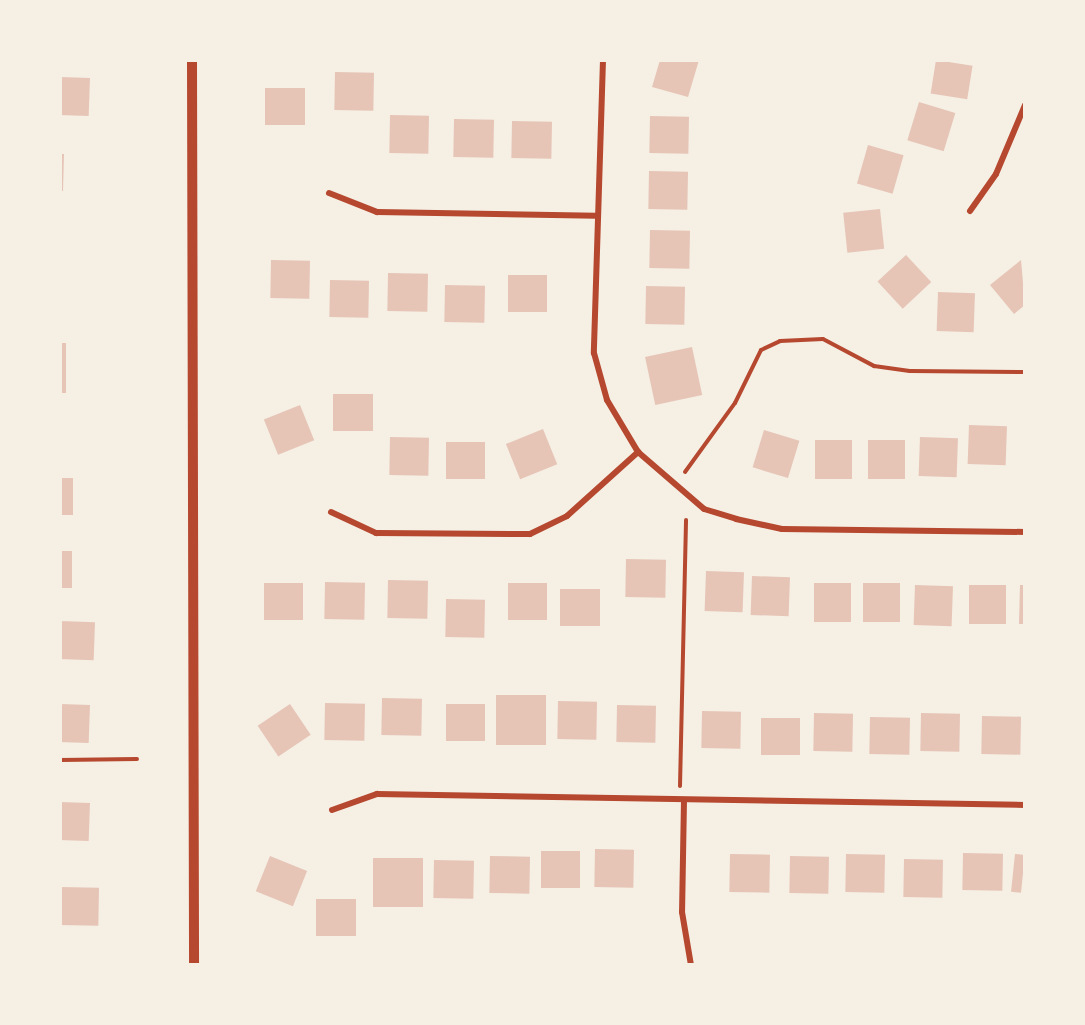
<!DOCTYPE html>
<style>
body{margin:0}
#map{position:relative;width:1085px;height:1025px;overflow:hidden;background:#f6efe4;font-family:"PT Sans Narrow",sans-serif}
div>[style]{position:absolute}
.building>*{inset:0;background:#e6c5b7;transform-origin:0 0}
.path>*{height:4px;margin:-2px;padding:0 2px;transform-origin:2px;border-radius:2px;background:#b5482f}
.minor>*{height:6px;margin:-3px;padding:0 3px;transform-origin:3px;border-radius:3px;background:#b5482f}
.tertiary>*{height:10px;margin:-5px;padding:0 5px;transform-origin:5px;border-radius:5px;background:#b5482f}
span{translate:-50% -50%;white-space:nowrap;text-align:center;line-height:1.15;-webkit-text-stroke:4.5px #f6efe4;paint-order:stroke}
.frame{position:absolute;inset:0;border:62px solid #f6efe4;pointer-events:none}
</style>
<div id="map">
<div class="building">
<i style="clip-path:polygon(660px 60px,699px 60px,688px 97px,652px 87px)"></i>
<i style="left:936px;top:60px;width:37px;height:34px;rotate:9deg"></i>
<i style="left:335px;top:72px;width:39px;height:38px;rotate:1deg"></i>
<i style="left:60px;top:77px;width:30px;height:38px;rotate:2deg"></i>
<i style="left:265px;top:88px;width:40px;height:37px"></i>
<i style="left:919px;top:102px;width:38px;height:40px;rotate:17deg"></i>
<i style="left:390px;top:115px;width:39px;height:38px;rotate:1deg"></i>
<i style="left:650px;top:116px;width:39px;height:37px;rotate:1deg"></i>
<i style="left:454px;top:119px;width:40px;height:38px;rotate:1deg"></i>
<i style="left:512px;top:121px;width:40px;height:37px;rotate:1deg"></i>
<i style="left:868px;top:145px;width:37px;height:40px;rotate:16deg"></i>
<i style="clip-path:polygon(60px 154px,64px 154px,63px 191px,60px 191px)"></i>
<i style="left:649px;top:171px;width:39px;height:38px;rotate:1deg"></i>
<i style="left:880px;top:209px;width:40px;height:37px;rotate:84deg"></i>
<i style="left:650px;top:230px;width:40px;height:38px;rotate:1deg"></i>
<i style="left:906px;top:255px;width:37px;height:39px;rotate:47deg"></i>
<i style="left:271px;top:260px;width:39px;height:38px;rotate:1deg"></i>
<i style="clip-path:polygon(1021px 260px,1025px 305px,1014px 314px,990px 285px)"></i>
<i style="left:388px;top:273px;width:40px;height:38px;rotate:1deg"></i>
<i style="left:508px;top:275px;width:39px;height:37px"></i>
<i style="left:330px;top:280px;width:39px;height:37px;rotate:1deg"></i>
<i style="left:445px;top:285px;width:40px;height:37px;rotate:1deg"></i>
<i style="left:646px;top:286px;width:39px;height:38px;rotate:1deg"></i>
<i style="left:938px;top:292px;width:37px;height:39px;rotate:2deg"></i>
<i style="left:60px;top:343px;width:6px;height:50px"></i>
<i style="left:692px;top:347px;width:49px;height:48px;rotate:78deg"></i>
<i style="left:333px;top:394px;width:40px;height:37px"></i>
<i style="left:300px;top:405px;width:38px;height:39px;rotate:68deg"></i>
<i style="left:969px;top:425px;width:38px;height:39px;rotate:2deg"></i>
<i style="left:543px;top:429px;width:38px;height:40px;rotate:68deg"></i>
<i style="left:764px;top:430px;width:37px;height:39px;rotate:17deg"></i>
<i style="left:390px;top:437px;width:39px;height:38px;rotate:1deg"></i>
<i style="left:920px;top:437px;width:38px;height:39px;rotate:2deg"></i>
<i style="left:815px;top:440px;width:37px;height:39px"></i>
<i style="left:868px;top:440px;width:37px;height:39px"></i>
<i style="left:446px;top:442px;width:39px;height:37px"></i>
<i style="left:60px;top:478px;width:13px;height:37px"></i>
<i style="left:60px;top:551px;width:12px;height:37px"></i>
<i style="left:626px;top:559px;width:40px;height:38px;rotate:1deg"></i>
<i style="left:706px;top:571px;width:38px;height:40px;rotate:2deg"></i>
<i style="left:752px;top:576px;width:38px;height:39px;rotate:2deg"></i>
<i style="left:388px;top:580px;width:40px;height:38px;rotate:1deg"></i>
<i style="left:325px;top:582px;width:40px;height:37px;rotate:1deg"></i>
<i style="left:264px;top:583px;width:39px;height:37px"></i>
<i style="left:508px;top:583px;width:39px;height:37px"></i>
<i style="left:814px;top:583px;width:37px;height:39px"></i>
<i style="left:863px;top:583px;width:37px;height:39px"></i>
<i style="left:915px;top:585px;width:38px;height:40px;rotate:2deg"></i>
<i style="left:969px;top:585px;width:37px;height:39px"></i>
<i style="clip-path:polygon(1020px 585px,1025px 585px,1025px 624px,1019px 624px)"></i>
<i style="left:560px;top:589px;width:40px;height:37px"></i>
<i style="left:446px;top:599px;width:39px;height:38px;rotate:1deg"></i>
<i style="left:60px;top:621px;width:35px;height:38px;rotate:2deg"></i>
<i style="left:496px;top:695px;width:50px;height:50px"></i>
<i style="left:382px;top:698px;width:40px;height:37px;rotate:1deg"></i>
<i style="left:558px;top:701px;width:39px;height:38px;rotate:1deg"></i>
<i style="left:325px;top:703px;width:40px;height:37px;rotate:1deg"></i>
<i style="left:60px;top:704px;width:30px;height:38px;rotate:2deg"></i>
<i style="left:290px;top:704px;width:37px;height:39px;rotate:56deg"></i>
<i style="left:446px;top:704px;width:39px;height:37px"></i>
<i style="left:617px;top:705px;width:39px;height:37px;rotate:1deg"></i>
<i style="left:702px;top:711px;width:39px;height:37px;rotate:1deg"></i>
<i style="left:814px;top:713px;width:39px;height:38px;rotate:1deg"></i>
<i style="left:921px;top:713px;width:39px;height:38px;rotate:1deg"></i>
<i style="left:982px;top:716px;width:39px;height:38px;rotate:1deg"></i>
<i style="left:870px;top:717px;width:40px;height:37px;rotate:1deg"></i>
<i style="left:761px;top:718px;width:39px;height:37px"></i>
<i style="left:60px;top:802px;width:30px;height:38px;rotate:2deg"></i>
<i style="left:595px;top:849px;width:39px;height:38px;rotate:1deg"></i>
<i style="left:541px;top:851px;width:39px;height:37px"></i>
<i style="left:963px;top:853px;width:40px;height:37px;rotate:1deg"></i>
<i style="left:730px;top:854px;width:40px;height:38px;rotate:1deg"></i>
<i style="left:846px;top:854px;width:39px;height:38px;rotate:1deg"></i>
<i style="left:1015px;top:854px;width:10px;height:38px;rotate:6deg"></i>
<i style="left:270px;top:856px;width:40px;height:38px;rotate:22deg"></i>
<i style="left:490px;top:856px;width:40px;height:37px;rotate:1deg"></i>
<i style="left:790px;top:856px;width:39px;height:37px;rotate:1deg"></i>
<i style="left:373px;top:858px;width:50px;height:49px"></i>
<i style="left:904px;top:859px;width:39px;height:38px;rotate:1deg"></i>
<i style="left:434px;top:860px;width:40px;height:38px;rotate:1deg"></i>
<i style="left:60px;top:887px;width:39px;height:38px;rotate:1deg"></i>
<i style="left:316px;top:899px;width:40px;height:37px"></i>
</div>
<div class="path">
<i style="left:685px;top:472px;width:85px;rotate:-54.1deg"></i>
<i style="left:735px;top:403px;width:59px;rotate:-63.9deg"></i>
<i style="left:761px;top:350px;width:21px;rotate:-25deg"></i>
<i style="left:780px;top:341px;width:43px;rotate:-2.7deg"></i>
<i style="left:823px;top:339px;width:58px;rotate:27.9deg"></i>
<i style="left:874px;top:366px;width:36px;rotate:8deg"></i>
<i style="left:910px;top:371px;width:115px;rotate:0.5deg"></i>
<i style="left:60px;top:760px;width:77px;rotate:-0.7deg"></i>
<i style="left:680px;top:786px;width:266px;rotate:-88.7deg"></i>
</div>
<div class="minor">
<i style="left:603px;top:60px;width:293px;rotate:91.8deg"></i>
<i style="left:594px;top:353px;width:49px;rotate:74.5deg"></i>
<i style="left:607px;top:400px;width:61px;rotate:59.2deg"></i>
<i style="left:638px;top:452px;width:87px;rotate:40.8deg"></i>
<i style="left:704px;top:509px;width:34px;rotate:17deg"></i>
<i style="left:736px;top:519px;width:47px;rotate:12.3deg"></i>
<i style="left:782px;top:529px;width:243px;rotate:0.7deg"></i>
<i style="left:329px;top:193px;width:52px;rotate:21.6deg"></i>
<i style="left:377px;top:212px;width:219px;rotate:1deg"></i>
<i style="left:970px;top:211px;width:45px;rotate:-54.9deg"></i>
<i style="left:996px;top:174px;width:75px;rotate:-67.2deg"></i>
<i style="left:331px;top:512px;width:50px;rotate:25deg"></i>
<i style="left:376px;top:533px;width:154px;rotate:0.4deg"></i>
<i style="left:530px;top:534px;width:41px;rotate:-25.9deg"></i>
<i style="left:567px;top:516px;width:96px;rotate:-42deg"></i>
<i style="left:684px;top:800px;width:112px;rotate:91deg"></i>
<i style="left:682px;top:912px;width:54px;rotate:80.4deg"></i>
<i style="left:332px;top:810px;width:48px;rotate:-19.6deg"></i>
<i style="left:377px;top:794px;width:648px;rotate:0.97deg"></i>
</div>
<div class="tertiary">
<i style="left:192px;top:60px;width:905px;rotate:89.87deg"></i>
</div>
<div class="frame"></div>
</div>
